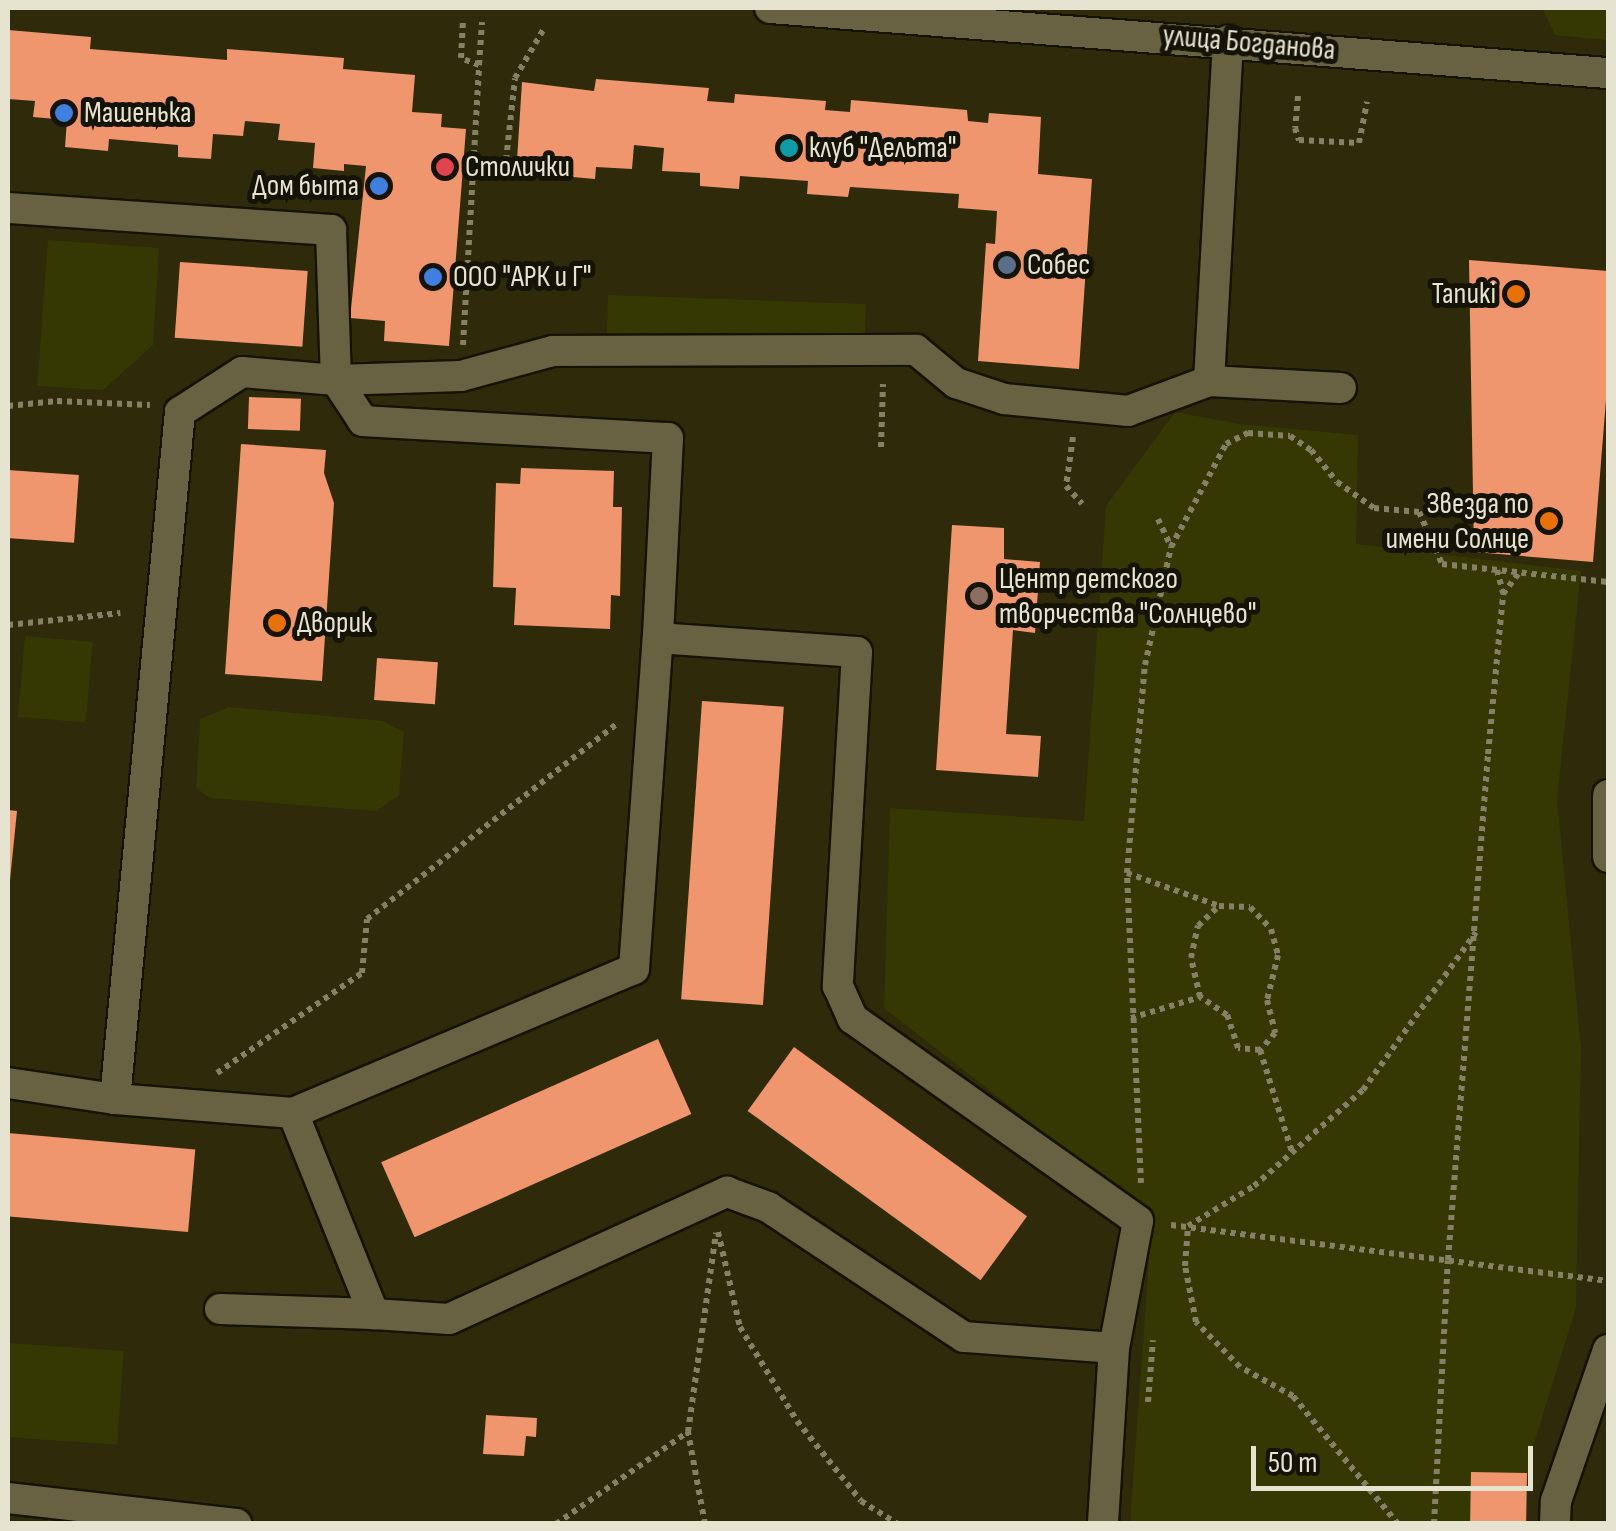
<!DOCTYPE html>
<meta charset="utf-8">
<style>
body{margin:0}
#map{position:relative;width:1616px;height:1531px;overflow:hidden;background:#2f2a09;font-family:"Sofia Sans Condensed",sans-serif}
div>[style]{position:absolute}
.green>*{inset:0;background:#363804;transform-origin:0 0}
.building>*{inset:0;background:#ef966f;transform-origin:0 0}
.path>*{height:6px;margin-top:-3px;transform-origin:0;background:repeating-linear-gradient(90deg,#858066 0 5px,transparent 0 10px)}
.roads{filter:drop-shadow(2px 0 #161200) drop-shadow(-2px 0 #161200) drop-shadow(0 2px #161200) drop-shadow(0 -2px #161200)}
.minor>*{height:30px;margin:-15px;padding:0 15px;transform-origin:15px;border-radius:15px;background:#696242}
.dots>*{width:28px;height:28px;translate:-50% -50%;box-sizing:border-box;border:5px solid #151206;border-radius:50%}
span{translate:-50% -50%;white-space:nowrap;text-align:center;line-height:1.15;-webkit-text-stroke:10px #151206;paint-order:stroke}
.street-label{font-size:30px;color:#e6e3d1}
.poi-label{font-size:30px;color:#e6e3d1}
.left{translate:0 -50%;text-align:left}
.right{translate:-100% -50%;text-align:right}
.frame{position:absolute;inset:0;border:10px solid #e6e3d1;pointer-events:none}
.scale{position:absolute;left:1251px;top:1446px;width:282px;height:45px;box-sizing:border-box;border:5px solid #e6e3d1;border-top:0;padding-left:12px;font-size:30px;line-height:35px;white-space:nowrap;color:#e6e3d1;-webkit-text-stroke:8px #151206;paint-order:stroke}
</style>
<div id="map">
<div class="green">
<i style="clip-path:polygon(1542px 8px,1608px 8px,1608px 40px,1555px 35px)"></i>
<i style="clip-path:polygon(48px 240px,159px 248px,153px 345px,103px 390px,37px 386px)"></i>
<i style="left:608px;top:295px;width:258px;height:45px;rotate:2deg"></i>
<i style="clip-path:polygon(1175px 412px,1239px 424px,1358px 435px,1356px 544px,1581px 571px,1557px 799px,1581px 1048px,1576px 1307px,1531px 1453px,1522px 1523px,1130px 1523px,1152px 1217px,884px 1008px,890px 808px,1084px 821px,1106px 506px)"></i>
<i style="left:25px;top:636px;width:68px;height:81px;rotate:5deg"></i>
<i style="clip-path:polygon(229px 707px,383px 721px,404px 732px,399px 795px,377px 811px,210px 798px,196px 788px,200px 719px)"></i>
<i style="left:8px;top:1343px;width:116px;height:94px;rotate:4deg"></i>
</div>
<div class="building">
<i style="clip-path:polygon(8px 30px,91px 37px,90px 49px,227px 60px,227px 49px,344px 58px,343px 69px,415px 75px,412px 112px,442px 114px,441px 127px,466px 129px,449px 346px,384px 341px,385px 321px,350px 318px,366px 166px,344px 164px,344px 171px,313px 168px,315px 143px,278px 140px,280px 124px,245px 121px,243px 136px,213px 134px,211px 159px,178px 157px,178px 145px,109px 139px,108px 151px,65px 147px,67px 120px,33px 117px,35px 101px,8px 99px)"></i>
<i style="clip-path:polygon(596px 79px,709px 88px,707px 101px,734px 103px,735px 94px,826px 101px,825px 110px,850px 112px,851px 100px,967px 110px,968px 121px,988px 123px,989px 113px,1041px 117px,1038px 174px,1092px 179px,1079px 369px,978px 361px,986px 243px,995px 244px,997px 211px,958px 208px,959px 194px,850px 187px,848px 197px,807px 194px,808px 181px,740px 176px,739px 189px,700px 186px,700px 173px,662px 171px,664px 148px,634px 145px,632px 169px,596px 167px,595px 179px,551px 175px,553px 165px,517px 160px,522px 82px,594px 91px)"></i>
<i style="clip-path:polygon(1469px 260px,1608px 271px,1608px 375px,1593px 562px,1474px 552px)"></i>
<i style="left:180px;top:262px;width:128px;height:76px;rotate:4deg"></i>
<i style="left:249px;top:397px;width:52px;height:32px;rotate:2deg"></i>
<i style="clip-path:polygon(241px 444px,326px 450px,324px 473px,334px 503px,322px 681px,225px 674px)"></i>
<i style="clip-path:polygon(521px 468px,614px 471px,613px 507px,622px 507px,620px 596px,611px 595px,610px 629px,514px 625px,516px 588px,493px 587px,496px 483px,520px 484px)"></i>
<i style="left:8px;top:470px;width:71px;height:68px;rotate:4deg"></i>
<i style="clip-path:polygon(952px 525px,1004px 528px,1004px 559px,1040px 562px,1035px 633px,1013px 630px,1006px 734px,1041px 736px,1038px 777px,936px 770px)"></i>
<i style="left:377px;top:658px;width:61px;height:42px;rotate:4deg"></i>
<i style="left:702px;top:701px;width:82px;height:299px;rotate:4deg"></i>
<i style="clip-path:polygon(8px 810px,17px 811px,10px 880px,8px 880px)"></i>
<i style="left:658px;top:1039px;width:82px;height:303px;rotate:66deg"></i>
<i style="left:794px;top:1047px;width:288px;height:79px;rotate:36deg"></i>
<i style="left:8px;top:1133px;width:188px;height:83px;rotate:5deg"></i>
<i style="clip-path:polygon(486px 1415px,537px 1418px,536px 1437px,526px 1436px,524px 1456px,483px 1454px)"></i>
<i style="left:1471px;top:1472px;width:56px;height:52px;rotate:1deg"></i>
</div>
<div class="path">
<i style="left:479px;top:65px;width:43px;rotate:-86deg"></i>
<i style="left:1298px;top:96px;width:32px;rotate:95deg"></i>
<i style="left:1295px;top:128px;width:13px;rotate:72deg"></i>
<i style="left:1299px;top:140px;width:60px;rotate:2.9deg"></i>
<i style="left:1359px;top:143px;width:42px;rotate:-79deg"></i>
<i style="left:506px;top:160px;width:82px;rotate:-83.7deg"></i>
<i style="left:515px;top:78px;width:56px;rotate:-59.7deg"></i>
<i style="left:463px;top:345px;width:280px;rotate:-86.7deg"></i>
<i style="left:479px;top:65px;width:19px;rotate:-159deg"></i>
<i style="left:461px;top:58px;width:37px;rotate:-87deg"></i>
<i style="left:8px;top:406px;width:49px;rotate:-5.8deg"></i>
<i style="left:57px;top:401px;width:93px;rotate:2.5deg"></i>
<i style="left:1073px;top:437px;width:49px;rotate:98.1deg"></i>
<i style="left:1066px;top:486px;width:24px;rotate:48deg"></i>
<i style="left:881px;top:447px;width:63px;rotate:-88.2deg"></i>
<i style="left:1158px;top:519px;width:31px;rotate:65deg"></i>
<i style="left:1497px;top:570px;width:24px;rotate:75deg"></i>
<i style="left:8px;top:625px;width:113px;rotate:-6.1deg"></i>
<i style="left:1127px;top:873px;width:98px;rotate:19.7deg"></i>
<i style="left:1219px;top:906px;width:31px;rotate:2deg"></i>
<i style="left:1250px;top:907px;width:30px;rotate:46deg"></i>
<i style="left:1271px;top:929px;width:27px;rotate:75deg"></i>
<i style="left:1278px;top:955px;width:46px;rotate:103.7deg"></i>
<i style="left:1267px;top:1000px;width:34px;rotate:76deg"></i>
<i style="left:1275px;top:1033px;width:23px;rotate:131deg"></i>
<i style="left:1260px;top:1050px;width:22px;rotate:-175deg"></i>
<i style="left:1238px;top:1048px;width:35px;rotate:-108deg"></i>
<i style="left:1227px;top:1015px;width:32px;rotate:-146deg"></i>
<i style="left:1200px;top:997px;width:40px;rotate:-103deg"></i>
<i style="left:1191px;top:958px;width:33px;rotate:-78deg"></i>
<i style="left:1198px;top:926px;width:29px;rotate:-44deg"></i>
<i style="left:1131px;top:1018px;width:72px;rotate:-16.9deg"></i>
<i style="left:1260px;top:1050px;width:110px;rotate:72.6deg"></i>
<i style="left:217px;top:1073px;width:176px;rotate:-34.6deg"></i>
<i style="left:362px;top:973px;width:54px;rotate:-84.7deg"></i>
<i style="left:367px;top:919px;width:317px;rotate:-38deg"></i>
<i style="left:1141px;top:1183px;width:310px;rotate:-92.6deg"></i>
<i style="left:1127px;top:873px;width:209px;rotate:-85.1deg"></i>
<i style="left:1145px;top:665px;width:121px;rotate:-77.6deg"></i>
<i style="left:1171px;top:547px;width:117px;rotate:-61.9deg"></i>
<i style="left:1226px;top:444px;width:25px;rotate:-27deg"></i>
<i style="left:1248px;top:433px;width:42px;rotate:4.1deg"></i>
<i style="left:1290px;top:436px;width:25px;rotate:34deg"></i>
<i style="left:1311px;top:450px;width:41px;rotate:50.9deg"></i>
<i style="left:1337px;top:482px;width:45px;rotate:35.1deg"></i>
<i style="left:1374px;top:508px;width:45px;rotate:5.1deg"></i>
<i style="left:1419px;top:512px;width:57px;rotate:66.1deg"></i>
<i style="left:1442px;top:564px;width:167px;rotate:6.2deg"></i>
<i style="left:1171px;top:1225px;width:441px;rotate:7.3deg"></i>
<i style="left:718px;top:1232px;width:98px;rotate:77deg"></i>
<i style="left:740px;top:1327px;width:110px;rotate:58.8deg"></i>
<i style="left:797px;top:1421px;width:102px;rotate:51.3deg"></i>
<i style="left:861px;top:1501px;width:44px;rotate:31.9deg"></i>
<i style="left:1148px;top:1402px;width:62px;rotate:-85.4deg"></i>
<i style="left:556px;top:1524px;width:161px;rotate:-34.9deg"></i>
<i style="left:705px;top:1524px;width:94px;rotate:-100.5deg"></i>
<i style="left:688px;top:1432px;width:201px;rotate:-82deg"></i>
<i style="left:1398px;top:1524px;width:166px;rotate:-129.4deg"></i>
<i style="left:1293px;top:1396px;width:60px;rotate:-151.3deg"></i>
<i style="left:1240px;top:1367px;width:63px;rotate:-134.4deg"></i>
<i style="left:1196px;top:1322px;width:57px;rotate:-101.1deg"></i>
<i style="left:1185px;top:1266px;width:40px;rotate:-85.7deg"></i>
<i style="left:1188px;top:1226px;width:77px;rotate:-31.2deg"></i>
<i style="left:1254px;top:1186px;width:145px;rotate:-41.4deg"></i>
<i style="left:1363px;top:1090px;width:194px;rotate:-54.4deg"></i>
<i style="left:1434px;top:1524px;width:264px;rotate:-87deg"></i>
<i style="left:1448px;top:1260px;width:508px;rotate:-85.48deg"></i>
<i style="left:1488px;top:754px;width:161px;rotate:-84.6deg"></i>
<i style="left:1503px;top:594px;width:25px;rotate:-53deg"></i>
</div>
<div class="roads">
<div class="minor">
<i style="left:770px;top:8px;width:841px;rotate:4.44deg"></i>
<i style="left:8px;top:208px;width:324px;rotate:3.9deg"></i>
<i style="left:331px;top:230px;width:150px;rotate:88.1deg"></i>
<i style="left:336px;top:380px;width:125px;rotate:-1.8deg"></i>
<i style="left:461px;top:376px;width:95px;rotate:-15.2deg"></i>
<i style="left:553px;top:351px;width:363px;rotate:-0.2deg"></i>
<i style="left:916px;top:350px;width:52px;rotate:39.5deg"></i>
<i style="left:956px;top:383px;width:51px;rotate:18.4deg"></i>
<i style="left:1004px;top:399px;width:125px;rotate:5.5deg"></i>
<i style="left:1128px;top:411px;width:86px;rotate:-20.3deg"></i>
<i style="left:1209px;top:381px;width:132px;rotate:3deg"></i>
<i style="left:1209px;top:381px;width:341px;rotate:-86.8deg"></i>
<i style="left:1608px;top:795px;width:62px;rotate:90deg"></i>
<i style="left:8px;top:1083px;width:108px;rotate:8.5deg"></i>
<i style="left:115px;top:1099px;width:179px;rotate:4.5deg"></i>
<i style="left:293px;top:1113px;width:370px;rotate:-22.9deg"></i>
<i style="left:634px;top:969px;width:332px;rotate:-85.9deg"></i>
<i style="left:658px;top:638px;width:199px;rotate:4deg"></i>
<i style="left:857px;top:652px;width:335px;rotate:93.3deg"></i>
<i style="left:838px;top:986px;width:36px;rotate:66deg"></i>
<i style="left:853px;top:1019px;width:349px;rotate:35.3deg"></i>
<i style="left:1138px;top:1221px;width:129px;rotate:100.7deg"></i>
<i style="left:1114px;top:1348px;width:176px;rotate:93.6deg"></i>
<i style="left:115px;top:1099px;width:690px;rotate:-84.6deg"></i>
<i style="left:180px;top:412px;width:74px;rotate:-32.8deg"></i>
<i style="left:242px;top:372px;width:94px;rotate:4.9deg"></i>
<i style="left:336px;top:380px;width:49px;rotate:56.6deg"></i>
<i style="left:363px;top:421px;width:305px;rotate:3.2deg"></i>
<i style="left:668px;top:438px;width:200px;rotate:92.9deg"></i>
<i style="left:293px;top:1113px;width:217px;rotate:68.1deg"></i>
<i style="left:374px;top:1314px;width:75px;rotate:3.8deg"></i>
<i style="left:449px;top:1319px;width:306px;rotate:-24.6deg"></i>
<i style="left:727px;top:1192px;width:44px;rotate:20.1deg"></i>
<i style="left:768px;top:1207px;width:235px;rotate:33.6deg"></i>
<i style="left:964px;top:1337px;width:150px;rotate:4.2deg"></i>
<i style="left:220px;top:1309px;width:154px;rotate:1.9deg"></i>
<i style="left:8px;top:1498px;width:230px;rotate:6.5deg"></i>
<i style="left:1555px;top:1524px;width:23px;rotate:-88deg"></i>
<i style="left:1556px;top:1501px;width:160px;rotate:-71deg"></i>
</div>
</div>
<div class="dots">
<i style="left:64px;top:113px;background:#3f7fe0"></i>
<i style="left:789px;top:148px;background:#0f9aa8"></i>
<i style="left:445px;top:167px;background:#e0444e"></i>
<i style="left:379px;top:186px;background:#3f7fe0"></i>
<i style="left:1007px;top:265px;background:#5c6f8a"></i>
<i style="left:433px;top:277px;background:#3f7fe0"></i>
<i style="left:1516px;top:294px;background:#e8710a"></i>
<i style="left:1549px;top:521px;background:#e8710a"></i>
<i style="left:979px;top:596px;background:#8d6e63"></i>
<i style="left:277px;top:623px;background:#e8710a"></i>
</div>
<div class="street-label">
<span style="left:1249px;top:43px;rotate:5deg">улица Богданова</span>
</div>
<div class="poi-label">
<span class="left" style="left:84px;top:113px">Машенька</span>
<span class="left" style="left:809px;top:148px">клуб "Дельта"</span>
<span class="left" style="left:465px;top:167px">Столички</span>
<span class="right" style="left:359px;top:186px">Дом быта</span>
<span class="left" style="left:1027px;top:265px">Собес</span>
<span class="left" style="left:453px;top:277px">ООО "АРК и Г"</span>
<span class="right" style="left:1496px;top:294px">Tanuki</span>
<span class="right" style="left:1529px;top:521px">Звезда по<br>имени Солнце</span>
<span class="left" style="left:999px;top:596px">Центр детского<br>творчества "Солнцево"</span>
<span class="left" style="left:297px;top:623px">Дворик</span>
</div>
<div class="frame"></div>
<div class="scale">50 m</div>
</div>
